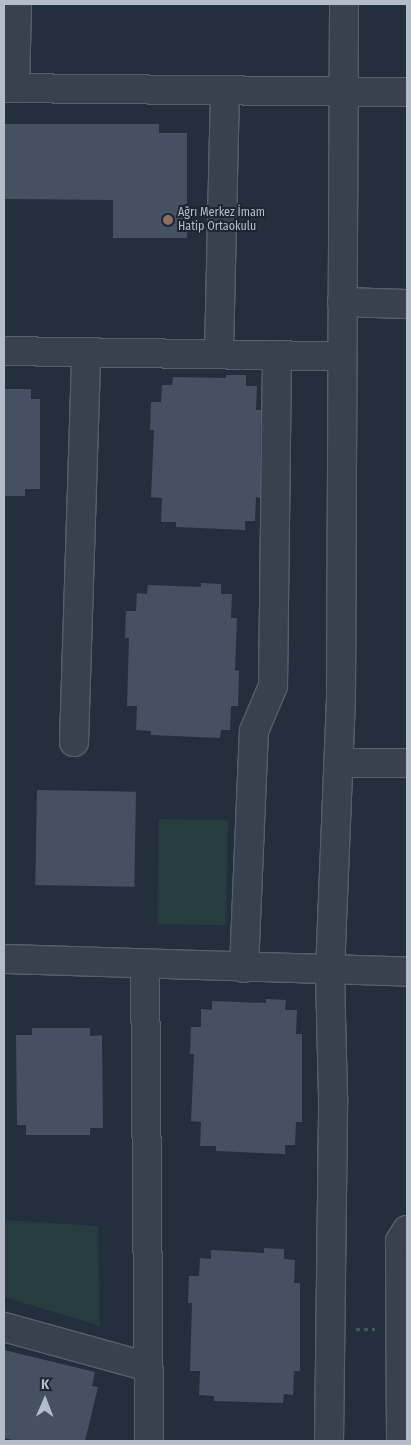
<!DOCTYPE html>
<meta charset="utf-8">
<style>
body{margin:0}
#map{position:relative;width:411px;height:1445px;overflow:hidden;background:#242f3e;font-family:"Fira Sans Condensed",sans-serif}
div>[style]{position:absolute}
.green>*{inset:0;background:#263c3f;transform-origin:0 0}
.building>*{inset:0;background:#455162;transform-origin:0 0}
.path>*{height:3px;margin-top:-1.5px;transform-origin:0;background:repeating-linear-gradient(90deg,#44595c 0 4px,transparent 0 8px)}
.roads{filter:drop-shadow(1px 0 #565f6c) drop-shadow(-1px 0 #565f6c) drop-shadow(0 1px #565f6c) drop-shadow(0 -1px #565f6c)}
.minor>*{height:28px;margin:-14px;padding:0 14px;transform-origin:14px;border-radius:14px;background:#38414e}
.dots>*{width:14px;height:14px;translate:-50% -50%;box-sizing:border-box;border:2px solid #1d2633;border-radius:50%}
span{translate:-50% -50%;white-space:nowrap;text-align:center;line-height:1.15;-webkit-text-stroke:4px #1d2633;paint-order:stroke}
.poi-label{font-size:12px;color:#b4bcc9}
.left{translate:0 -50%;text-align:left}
.frame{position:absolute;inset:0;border:5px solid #b4bcc9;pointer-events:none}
.north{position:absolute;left:20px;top:1375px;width:50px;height:50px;-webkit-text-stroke:4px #1d2633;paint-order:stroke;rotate:1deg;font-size:14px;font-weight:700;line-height:20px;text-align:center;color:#b4bcc9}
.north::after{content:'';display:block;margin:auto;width:18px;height:22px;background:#b4bcc9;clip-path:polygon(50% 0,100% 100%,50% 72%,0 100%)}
</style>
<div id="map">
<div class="green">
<i style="left:159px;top:819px;width:69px;height:105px;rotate:1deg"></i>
<i style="clip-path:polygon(4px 1220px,98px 1226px,100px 1326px,4px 1297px)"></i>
</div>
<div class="building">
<i style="clip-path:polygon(4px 124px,159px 124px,159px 133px,187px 133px,187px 238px,113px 238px,113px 200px,4px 199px)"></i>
<i style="clip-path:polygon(226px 375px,246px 375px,246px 386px,257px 386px,256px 410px,261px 410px,260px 498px,256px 497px,255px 521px,245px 521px,245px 530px,176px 527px,176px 522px,161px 522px,162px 498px,151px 497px,154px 430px,150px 430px,151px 402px,161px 402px,162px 385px,172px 385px,173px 377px,226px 378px)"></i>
<i style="clip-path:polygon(4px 389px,31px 389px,31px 399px,40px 399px,40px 489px,25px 489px,25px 496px,4px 496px)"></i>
<i style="clip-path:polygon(201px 583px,221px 584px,221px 594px,232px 594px,231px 618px,237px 618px,235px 670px,239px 671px,238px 706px,231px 706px,230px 730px,221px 730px,220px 738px,151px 735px,151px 731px,136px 730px,137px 706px,127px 706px,129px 638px,125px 638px,126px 611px,136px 611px,137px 593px,147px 594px,148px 585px,201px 587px)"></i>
<i style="left:37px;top:790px;width:99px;height:95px;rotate:1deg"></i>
<i style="clip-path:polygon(266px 999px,286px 1000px,285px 1010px,297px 1010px,296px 1034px,302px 1034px,302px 1122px,296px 1122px,295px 1145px,285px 1145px,285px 1154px,216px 1151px,216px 1146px,200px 1146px,201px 1122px,191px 1121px,194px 1054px,190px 1054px,191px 1027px,201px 1027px,201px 1009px,212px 1010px,212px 1001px,266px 1003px)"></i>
<i style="clip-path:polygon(32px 1028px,90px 1028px,90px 1036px,102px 1035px,103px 1128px,90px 1128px,90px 1135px,26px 1135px,26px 1125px,17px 1125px,16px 1035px,32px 1035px)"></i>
<i style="clip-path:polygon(264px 1248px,284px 1249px,284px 1259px,295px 1260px,294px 1283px,300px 1283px,300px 1371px,294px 1371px,293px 1395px,284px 1394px,283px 1403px,214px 1401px,214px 1396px,199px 1395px,200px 1371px,190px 1371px,192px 1303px,188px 1303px,189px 1276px,199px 1276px,200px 1258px,211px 1259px,211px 1250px,264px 1253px)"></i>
<i style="clip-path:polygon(4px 1350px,95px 1372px,92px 1386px,98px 1387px,85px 1441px,17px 1441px,4px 1438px)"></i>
</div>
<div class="path">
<i style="left:356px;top:1329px;width:19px"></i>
</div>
<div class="roads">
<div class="minor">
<i style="left:4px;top:88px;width:403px;rotate:0.6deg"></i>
<i style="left:15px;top:88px;width:84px;rotate:-88.6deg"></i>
<i style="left:342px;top:302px;width:65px;rotate:1.8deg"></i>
<i style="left:4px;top:351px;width:337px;rotate:0.9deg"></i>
<i style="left:219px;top:354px;width:263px;rotate:-88.7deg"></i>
<i style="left:74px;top:742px;width:389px;rotate:-88.2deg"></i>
<i style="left:338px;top:763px;width:69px"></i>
<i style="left:4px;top:959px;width:403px;rotate:1.8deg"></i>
<i style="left:145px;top:964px;width:477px;rotate:89.5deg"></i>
<i style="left:244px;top:968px;width:237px;rotate:-87.6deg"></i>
<i style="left:254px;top:731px;width:49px;rotate:-67.1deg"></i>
<i style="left:273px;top:686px;width:331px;rotate:-89.3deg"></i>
<i style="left:4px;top:1327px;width:149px;rotate:15.5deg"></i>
<i style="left:329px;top:1441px;width:344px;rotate:-89.3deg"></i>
<i style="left:333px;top:1097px;width:125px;rotate:-91.4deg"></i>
<i style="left:330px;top:972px;width:274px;rotate:-87.7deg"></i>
<i style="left:341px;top:698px;width:694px;rotate:-89.75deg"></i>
<i style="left:401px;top:1441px;width:200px;rotate:-90.3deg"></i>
<i style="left:400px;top:1241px;width:13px;rotate:-58deg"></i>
</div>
</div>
<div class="dots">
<i style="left:168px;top:220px;background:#8d6e63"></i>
</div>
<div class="poi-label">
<span class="left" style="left:178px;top:220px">Ağrı Merkez İmam<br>Hatip Ortaokulu</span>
</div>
<div class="frame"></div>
<div class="north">K</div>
</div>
